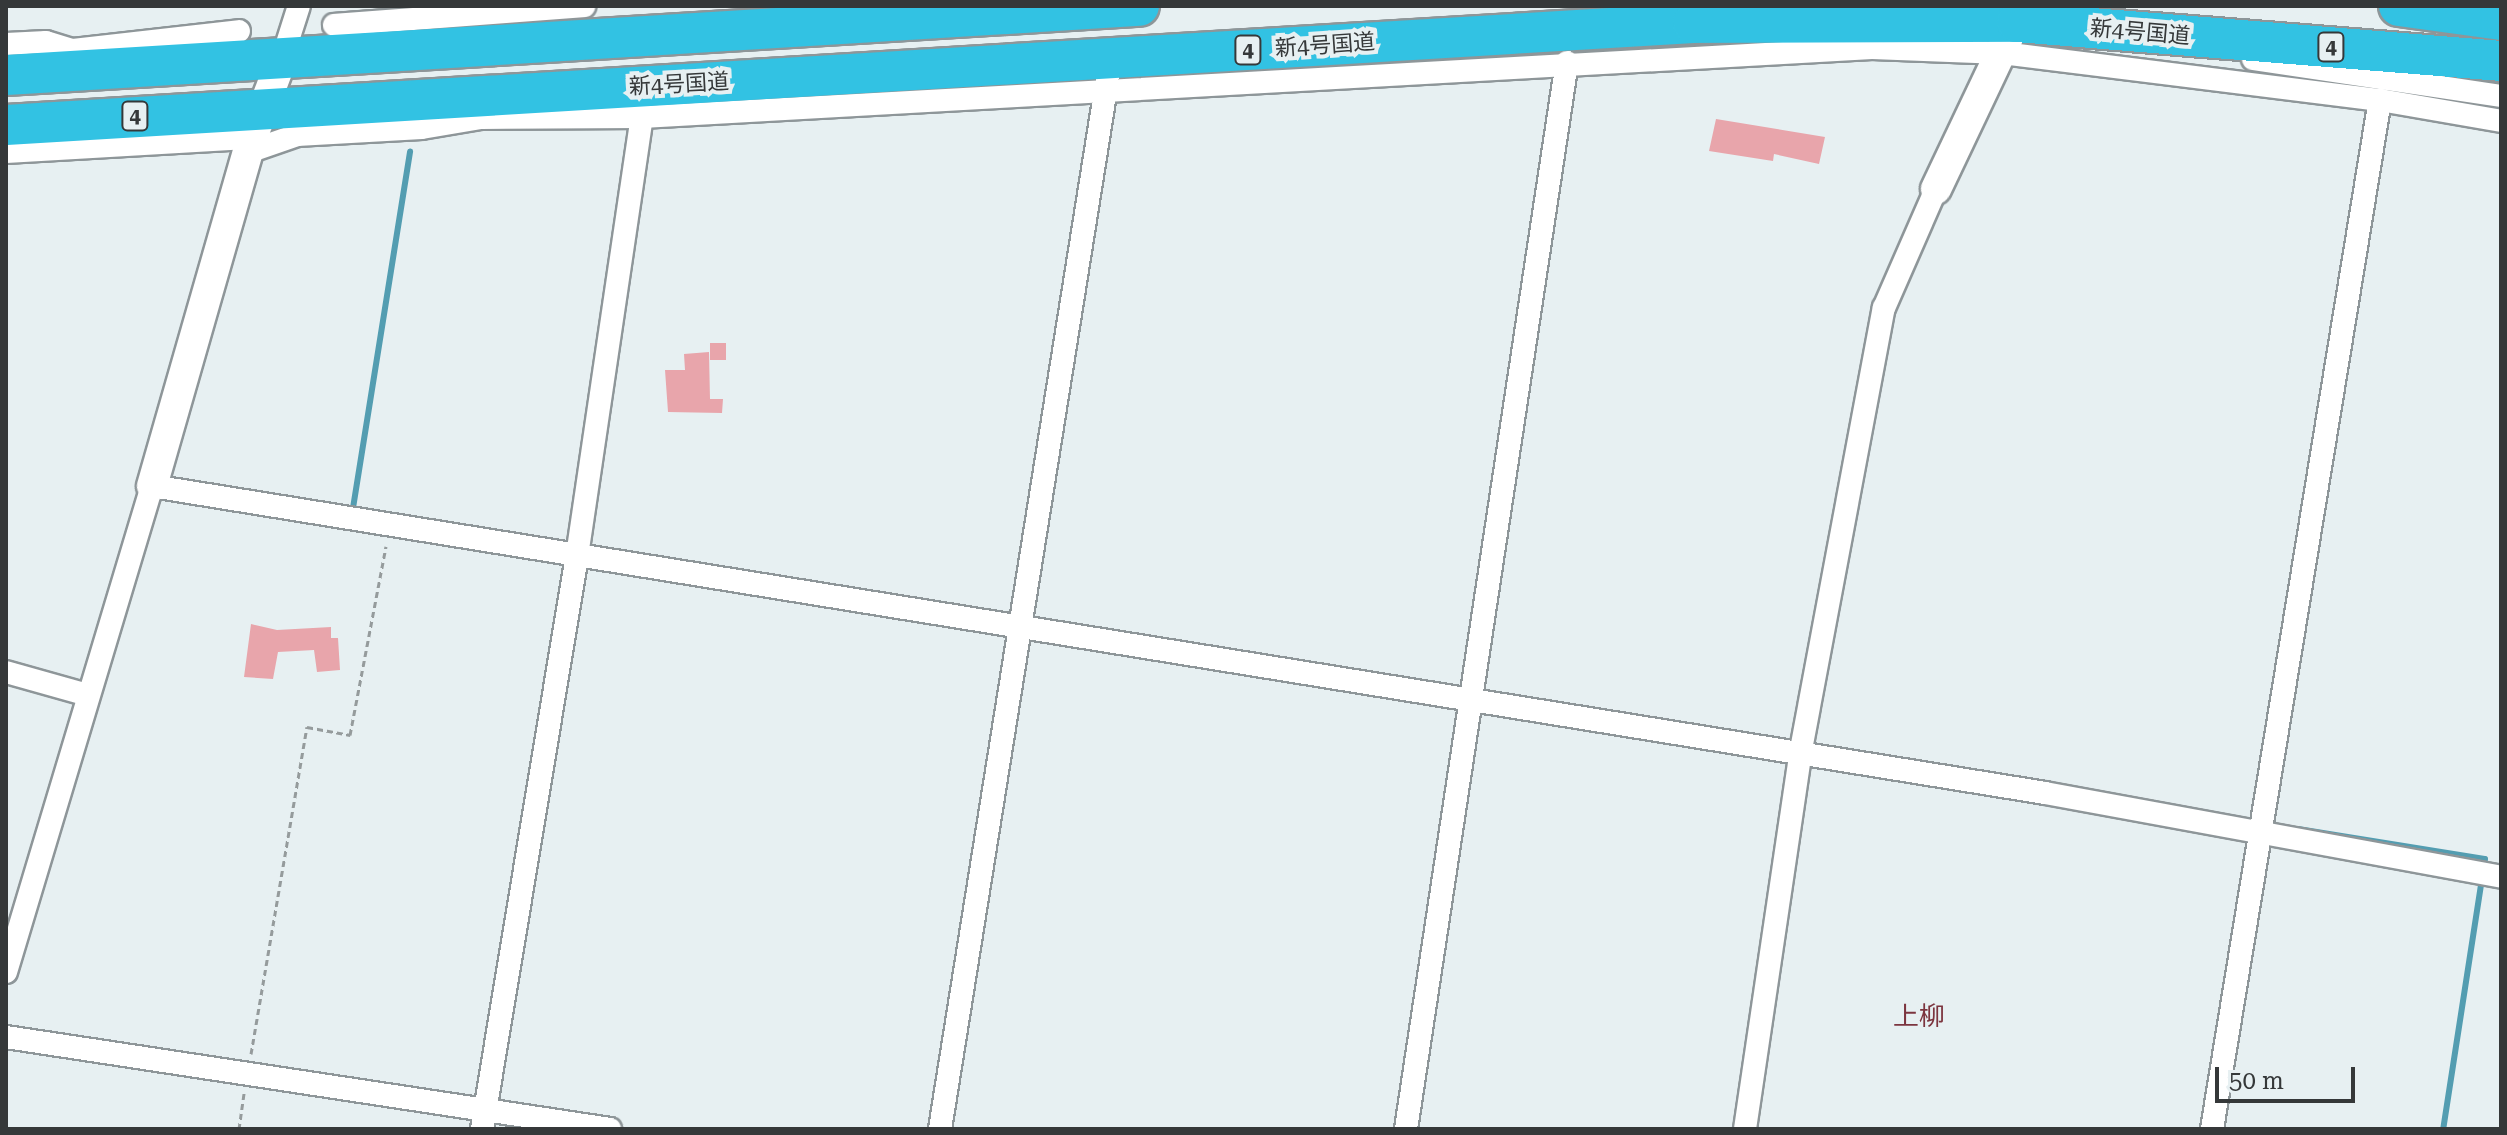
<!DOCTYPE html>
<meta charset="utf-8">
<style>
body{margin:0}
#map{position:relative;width:2507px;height:1135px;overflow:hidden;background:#e7f0f2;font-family:"Roboto Serif","Noto Sans JP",serif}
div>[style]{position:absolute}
.stream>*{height:6px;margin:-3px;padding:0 3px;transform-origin:3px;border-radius:3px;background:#539db1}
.building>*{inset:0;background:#e8a5ab;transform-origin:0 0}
.path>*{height:3px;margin-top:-1.5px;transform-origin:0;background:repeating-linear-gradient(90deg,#959b9c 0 6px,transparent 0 10px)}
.roads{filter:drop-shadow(2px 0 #8e9699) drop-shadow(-2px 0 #8e9699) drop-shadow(0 2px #8e9699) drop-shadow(0 -2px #8e9699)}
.street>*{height:22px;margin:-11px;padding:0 11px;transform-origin:11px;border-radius:11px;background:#fff}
.secondary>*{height:30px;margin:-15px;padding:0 15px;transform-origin:15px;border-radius:15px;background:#fff}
.highway>*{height:40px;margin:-20px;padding:0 20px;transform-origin:20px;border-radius:20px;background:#32c2e3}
span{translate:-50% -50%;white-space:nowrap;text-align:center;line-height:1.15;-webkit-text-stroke:8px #e7f0f2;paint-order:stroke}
.shield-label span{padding:2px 6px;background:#e7f0f2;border:2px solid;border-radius:6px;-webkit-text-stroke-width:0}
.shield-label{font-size:20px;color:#353839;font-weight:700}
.street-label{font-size:22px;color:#353839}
.quarter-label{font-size:26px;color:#7c353f}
.frame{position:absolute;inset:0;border:8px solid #353839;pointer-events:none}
.scale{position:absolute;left:2215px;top:1067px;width:140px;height:36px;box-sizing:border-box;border:4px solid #353839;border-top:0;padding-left:10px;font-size:24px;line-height:28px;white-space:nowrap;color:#353839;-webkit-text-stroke:6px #e7f0f2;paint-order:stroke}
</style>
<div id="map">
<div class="stream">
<i style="left:353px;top:508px;width:361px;rotate:-80.9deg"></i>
<i style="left:2298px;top:829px;width:189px;rotate:9.1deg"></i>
<i style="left:2485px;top:859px;width:273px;rotate:98.8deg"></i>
</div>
<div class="building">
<i style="clip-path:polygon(1716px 119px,1825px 137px,1819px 164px,1774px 154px,1773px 161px,1709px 151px)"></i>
<i style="left:726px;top:343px;width:17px;height:16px;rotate:90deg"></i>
<i style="clip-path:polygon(709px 352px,710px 399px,723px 399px,722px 413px,668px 412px,665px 370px,685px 370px,684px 354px)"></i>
<i style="clip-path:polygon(251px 624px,277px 630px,331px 627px,331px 638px,338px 638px,340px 670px,317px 672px,314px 650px,278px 652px,273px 679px,244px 677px)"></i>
</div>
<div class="path">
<i style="left:251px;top:1054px;width:332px;rotate:-80.3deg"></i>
<i style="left:307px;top:727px;width:44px;rotate:10.5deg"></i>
<i style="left:350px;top:735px;width:192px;rotate:-79.2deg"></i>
<i style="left:239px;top:1129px;width:36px;rotate:-82deg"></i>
</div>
<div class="roads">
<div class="street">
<i style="left:334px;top:25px;width:251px;rotate:-4.3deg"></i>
<i style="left:6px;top:44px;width:40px;rotate:-2.9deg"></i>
<i style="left:46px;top:42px;width:28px;rotate:17deg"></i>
<i style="left:73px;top:50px;width:167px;rotate:-6.5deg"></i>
<i style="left:283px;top:56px;width:52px;rotate:-72.3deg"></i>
<i style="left:2253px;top:59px;width:251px;rotate:8.5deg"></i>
<i style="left:6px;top:152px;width:246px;rotate:-3.3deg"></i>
<i style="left:248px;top:152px;width:52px;rotate:-19.1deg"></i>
<i style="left:297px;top:135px;width:125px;rotate:-3.2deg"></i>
<i style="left:422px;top:128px;width:60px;rotate:-9.6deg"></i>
<i style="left:481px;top:118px;width:161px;rotate:-0.4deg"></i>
<i style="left:642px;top:117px;width:1232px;rotate:-3.21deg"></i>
<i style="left:1872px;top:48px;width:130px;rotate:2.2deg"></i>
<i style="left:2002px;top:53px;width:381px;rotate:7.1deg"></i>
<i style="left:2380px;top:100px;width:123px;rotate:9.8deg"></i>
<i style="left:6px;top:672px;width:85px;rotate:15.7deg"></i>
<i style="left:6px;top:972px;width:507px;rotate:-73.28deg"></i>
<i style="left:152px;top:486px;width:1918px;rotate:9.21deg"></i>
<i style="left:2045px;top:793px;width:464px;rotate:10.4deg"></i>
<i style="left:6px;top:1037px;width:611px;rotate:8.66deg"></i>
<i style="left:482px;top:1129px;width:581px;rotate:-80.59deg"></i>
<i style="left:577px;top:556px;width:444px;rotate:-81.6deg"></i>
<i style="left:940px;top:1129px;width:1066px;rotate:-80.94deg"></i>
<i style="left:1406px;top:1129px;width:1079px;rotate:-81.42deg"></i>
<i style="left:1745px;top:1129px;width:378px;rotate:-81.6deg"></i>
<i style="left:1800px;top:755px;width:455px;rotate:-79.4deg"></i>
<i style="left:1884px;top:308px;width:130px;rotate:-66.4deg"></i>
<i style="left:2212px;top:1129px;width:1043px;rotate:-80.73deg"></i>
</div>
<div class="secondary">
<i style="left:1936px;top:189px;width:203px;rotate:-64.6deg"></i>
<i style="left:152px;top:486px;width:362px;rotate:-74deg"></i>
<i style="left:252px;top:138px;width:88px;rotate:-69.3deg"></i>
</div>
<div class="highway">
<i style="left:2399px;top:6px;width:103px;rotate:7.8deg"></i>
<i style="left:6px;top:75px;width:1135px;rotate:-3.49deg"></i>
<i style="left:6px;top:125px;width:1690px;rotate:-3.46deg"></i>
<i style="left:1693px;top:23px;width:324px;rotate:-0.2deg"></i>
<i style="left:2017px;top:22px;width:486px;rotate:4.6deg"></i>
</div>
</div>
<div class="shield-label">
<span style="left:2331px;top:47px">4</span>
<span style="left:1248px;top:50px">4</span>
<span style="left:135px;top:116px">4</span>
</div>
<div class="street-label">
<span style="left:2140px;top:32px;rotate:5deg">新4号国道</span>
<span style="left:1325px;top:45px;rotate:-4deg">新4号国道</span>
<span style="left:679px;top:84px;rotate:-3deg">新4号国道</span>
</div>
<div class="quarter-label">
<span style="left:1919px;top:1017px">上柳</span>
</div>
<div class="frame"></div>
<div class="scale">50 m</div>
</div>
